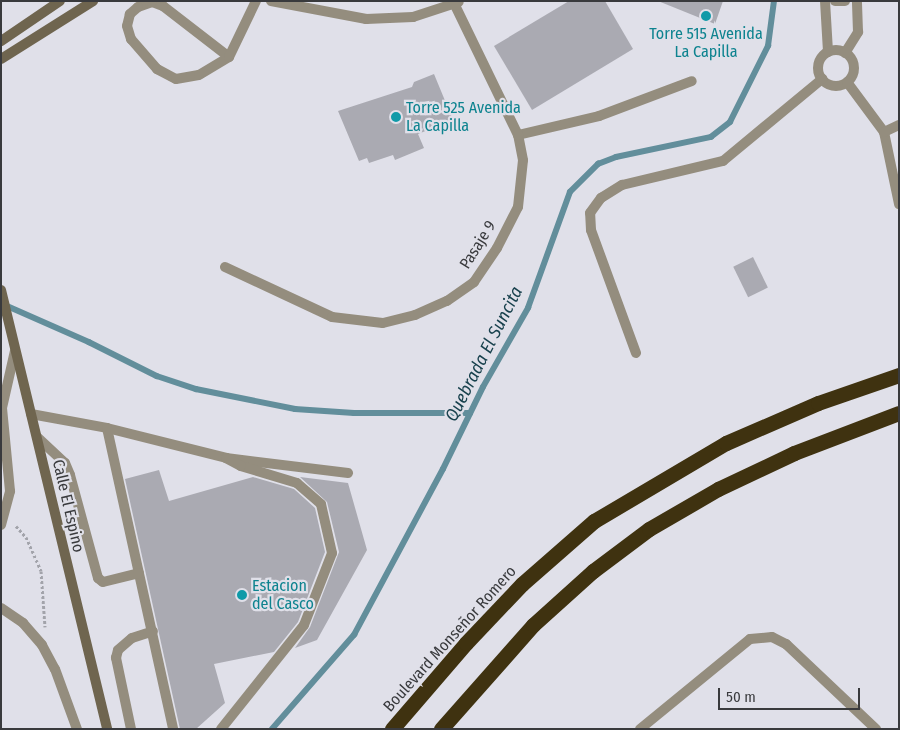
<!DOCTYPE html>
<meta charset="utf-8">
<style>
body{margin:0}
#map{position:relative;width:900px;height:730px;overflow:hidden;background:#e0e0e9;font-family:"Fira Sans Condensed",sans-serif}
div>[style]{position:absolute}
.stream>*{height:5.5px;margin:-2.75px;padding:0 2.75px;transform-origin:2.75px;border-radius:2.75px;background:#628e9b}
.building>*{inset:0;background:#aaaab2;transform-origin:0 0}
.path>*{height:3px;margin-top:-1.5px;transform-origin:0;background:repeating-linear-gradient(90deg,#a2a3aa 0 2.5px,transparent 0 5px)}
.lane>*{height:10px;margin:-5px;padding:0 5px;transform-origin:5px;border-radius:5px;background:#948d7e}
.street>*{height:10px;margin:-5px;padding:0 5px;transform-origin:5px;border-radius:5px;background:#948d7e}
.street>.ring{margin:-5px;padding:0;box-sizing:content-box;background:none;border:10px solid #948d7e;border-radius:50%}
.secondary>*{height:10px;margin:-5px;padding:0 5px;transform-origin:5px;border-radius:5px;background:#6f654f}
.highway>*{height:15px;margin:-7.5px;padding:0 7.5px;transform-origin:7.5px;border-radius:7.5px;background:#3f3210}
.dots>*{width:14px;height:14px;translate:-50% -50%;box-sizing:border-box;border:2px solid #e0e0e9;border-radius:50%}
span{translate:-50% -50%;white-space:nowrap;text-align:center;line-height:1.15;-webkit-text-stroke:4.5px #e0e0e9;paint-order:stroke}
.culture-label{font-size:16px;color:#0d838f}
.left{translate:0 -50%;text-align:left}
.street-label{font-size:16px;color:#393a3d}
.water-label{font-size:18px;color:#18414d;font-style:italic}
.frame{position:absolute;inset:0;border:2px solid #393a3d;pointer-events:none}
.scale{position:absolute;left:718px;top:688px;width:142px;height:22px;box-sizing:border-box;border:2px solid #393a3d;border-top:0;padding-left:6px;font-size:15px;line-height:18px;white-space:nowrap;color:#393a3d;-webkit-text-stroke:4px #e0e0e9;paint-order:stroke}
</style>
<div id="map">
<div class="stream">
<i style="left:5px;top:305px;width:92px;rotate:23.8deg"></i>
<i style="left:89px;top:342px;width:76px;rotate:26.6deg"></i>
<i style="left:157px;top:376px;width:41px;rotate:18.4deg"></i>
<i style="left:196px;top:389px;width:101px;rotate:11.4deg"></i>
<i style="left:295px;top:409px;width:59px;rotate:3.9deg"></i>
<i style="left:354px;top:413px;width:116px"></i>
<i style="left:272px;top:729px;width:125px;rotate:-48.9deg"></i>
<i style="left:354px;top:635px;width:188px;rotate:-61.8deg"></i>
<i style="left:443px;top:469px;width:91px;rotate:-64deg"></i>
<i style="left:483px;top:387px;width:91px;rotate:-60.3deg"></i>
<i style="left:528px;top:308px;width:123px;rotate:-70.1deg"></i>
<i style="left:570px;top:192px;width:40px;rotate:-45deg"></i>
<i style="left:598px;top:164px;width:19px;rotate:-21deg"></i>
<i style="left:616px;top:157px;width:97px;rotate:-11.9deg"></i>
<i style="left:711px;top:137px;width:24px;rotate:-38deg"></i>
<i style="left:730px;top:122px;width:85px;rotate:-63.4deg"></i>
<i style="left:768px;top:46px;width:45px;rotate:-82.4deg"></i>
</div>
<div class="building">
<i style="clip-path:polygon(569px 1px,605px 1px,633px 49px,532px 110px,494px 46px)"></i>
<i style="clip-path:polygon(658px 1px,723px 1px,715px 24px)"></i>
<i style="clip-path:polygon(434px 74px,453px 120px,418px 134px,424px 148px,395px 160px,393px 155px,369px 163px,367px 158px,359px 161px,338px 111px,412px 87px,414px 82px)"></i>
<i style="left:753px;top:257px;width:34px;height:22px;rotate:64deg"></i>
<i style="clip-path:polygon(159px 470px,169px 501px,253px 477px,294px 489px,315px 508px,325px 552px,298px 622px,274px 652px,214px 664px,225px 703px,196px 729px,180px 729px,125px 479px)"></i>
<i style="clip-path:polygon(300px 477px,348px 483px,367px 550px,317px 640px,295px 648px,310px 627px,339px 552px,327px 502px)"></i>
</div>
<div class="path">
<i style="left:16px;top:526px;width:15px;rotate:48deg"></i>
<i style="left:26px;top:537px;width:37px;rotate:66deg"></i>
<i style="left:41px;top:571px;width:56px;rotate:85.9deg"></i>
</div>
<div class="lane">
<i style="left:229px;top:57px;width:83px;rotate:-142.3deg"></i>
<i style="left:163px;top:6px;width:12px;rotate:-160deg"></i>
<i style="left:152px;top:2px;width:15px;rotate:160deg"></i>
<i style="left:138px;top:7px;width:11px;rotate:139deg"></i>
<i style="left:130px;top:14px;width:12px;rotate:104deg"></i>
<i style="left:127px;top:26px;width:14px;rotate:73deg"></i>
<i style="left:131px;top:39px;width:40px;rotate:49deg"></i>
<i style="left:157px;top:69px;width:21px;rotate:28deg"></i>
<i style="left:176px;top:79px;width:23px;rotate:-10deg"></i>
<i style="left:199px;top:75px;width:35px;rotate:-31deg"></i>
<i style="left:229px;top:57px;width:62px;rotate:-64.3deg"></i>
<i style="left:518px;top:135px;width:83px;rotate:-13.2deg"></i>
<i style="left:599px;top:116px;width:99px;rotate:-20.6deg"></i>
<i style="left:31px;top:414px;width:77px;rotate:10.4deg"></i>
<i style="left:107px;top:428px;width:123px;rotate:14.1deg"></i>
<i style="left:226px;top:458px;width:123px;rotate:7deg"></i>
<i style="left:107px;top:428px;width:308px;rotate:77.6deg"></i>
<i style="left:37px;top:437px;width:38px;rotate:43deg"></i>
<i style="left:65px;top:463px;width:13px;rotate:67deg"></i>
<i style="left:70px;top:475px;width:107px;rotate:74.8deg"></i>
<i style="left:98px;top:578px;width:6px;rotate:39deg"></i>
<i style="left:103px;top:582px;width:37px;rotate:-14deg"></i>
<i style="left:131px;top:729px;width:73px;rotate:-101.9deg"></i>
<i style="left:116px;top:658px;width:8px;rotate:-76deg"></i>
<i style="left:118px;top:650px;width:18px;rotate:-41deg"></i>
<i style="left:132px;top:638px;width:22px;rotate:-18deg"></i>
<i style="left:221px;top:729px;width:133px;rotate:-51.4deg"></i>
<i style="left:304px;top:625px;width:77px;rotate:-68.7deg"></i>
<i style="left:332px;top:553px;width:50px;rotate:-102.7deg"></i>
<i style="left:321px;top:504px;width:32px;rotate:-139deg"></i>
<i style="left:297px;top:483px;width:59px;rotate:-163.1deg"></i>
<i style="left:241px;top:466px;width:17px;rotate:-152deg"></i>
</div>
<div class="street">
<i style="left:271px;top:1px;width:97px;rotate:10.7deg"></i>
<i style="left:366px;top:19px;width:47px;rotate:-2.4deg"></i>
<i style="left:413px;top:17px;width:48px;rotate:-18.1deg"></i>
<i style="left:825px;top:1px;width:51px;rotate:86.6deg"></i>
<i style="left:835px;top:1px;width:10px"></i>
<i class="ring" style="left:818px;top:50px;width:26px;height:26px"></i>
<i style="left:845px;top:53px;width:25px;rotate:-58deg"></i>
<i style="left:858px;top:32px;width:31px;rotate:-92deg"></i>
<i style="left:847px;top:82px;width:62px;rotate:53.5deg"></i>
<i style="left:884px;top:132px;width:74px;rotate:78.2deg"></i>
<i style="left:884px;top:132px;width:17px;rotate:-25deg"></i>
<i style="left:225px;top:267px;width:118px;rotate:25deg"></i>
<i style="left:332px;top:317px;width:51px;rotate:6.7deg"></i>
<i style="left:383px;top:323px;width:33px;rotate:-14deg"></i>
<i style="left:415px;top:315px;width:35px;rotate:-24deg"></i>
<i style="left:447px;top:301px;width:33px;rotate:-35deg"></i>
<i style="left:474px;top:282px;width:41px;rotate:-55.9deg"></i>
<i style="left:497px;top:248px;width:46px;rotate:-62.9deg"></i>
<i style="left:518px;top:207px;width:47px;rotate:-83.9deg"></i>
<i style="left:523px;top:160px;width:25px;rotate:-101deg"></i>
<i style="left:518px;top:135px;width:147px;rotate:-115.9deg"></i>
<i style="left:636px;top:353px;width:131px;rotate:-110.1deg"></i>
<i style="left:591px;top:230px;width:17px;rotate:-93deg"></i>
<i style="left:590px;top:213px;width:19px;rotate:-54deg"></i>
<i style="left:601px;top:198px;width:25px;rotate:-32deg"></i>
<i style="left:622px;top:185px;width:104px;rotate:-13.4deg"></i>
<i style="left:723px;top:161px;width:129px;rotate:-39.6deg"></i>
<i style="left:1px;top:525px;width:35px;rotate:-75deg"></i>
<i style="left:10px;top:491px;width:83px;rotate:-95.5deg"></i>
<i style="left:2px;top:408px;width:58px;rotate:-77.2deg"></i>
<i style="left:1px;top:608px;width:27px;rotate:34deg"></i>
<i style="left:23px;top:623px;width:29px;rotate:49deg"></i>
<i style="left:42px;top:645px;width:27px;rotate:62deg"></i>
<i style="left:55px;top:669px;width:64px;rotate:69.9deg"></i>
<i style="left:640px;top:729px;width:142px;rotate:-39.3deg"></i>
<i style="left:750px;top:639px;width:22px;rotate:-5deg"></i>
<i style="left:772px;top:637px;width:16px;rotate:27deg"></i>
<i style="left:786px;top:644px;width:124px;rotate:43.4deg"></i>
</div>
<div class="secondary">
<i style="left:1px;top:41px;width:71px;rotate:-34.1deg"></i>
<i style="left:1px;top:59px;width:109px;rotate:-32.2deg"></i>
<i style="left:1px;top:290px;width:452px;rotate:76.4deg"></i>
</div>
<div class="highway">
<i style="left:392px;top:729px;width:113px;rotate:-49.3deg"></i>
<i style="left:466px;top:643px;width:81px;rotate:-46.5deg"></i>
<i style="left:522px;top:584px;width:96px;rotate:-41.2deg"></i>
<i style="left:594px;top:521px;width:153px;rotate:-30.6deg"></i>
<i style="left:726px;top:443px;width:100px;rotate:-23.5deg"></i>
<i style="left:818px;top:403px;width:86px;rotate:-19.1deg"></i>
<i style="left:441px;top:729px;width:139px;rotate:-48.5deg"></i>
<i style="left:533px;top:625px;width:81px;rotate:-42deg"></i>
<i style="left:593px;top:571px;width:70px;rotate:-36.9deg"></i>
<i style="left:649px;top:529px;width:80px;rotate:-30.1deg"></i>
<i style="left:718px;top:489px;width:84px;rotate:-25.3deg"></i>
<i style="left:794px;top:453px;width:112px;rotate:-20.9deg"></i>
</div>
<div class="dots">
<i style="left:706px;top:16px;background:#0f9aa8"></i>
<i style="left:396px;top:117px;background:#0f9aa8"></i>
<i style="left:242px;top:595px;background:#0f9aa8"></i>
</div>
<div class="culture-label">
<span style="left:706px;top:43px">Torre 515 Avenida<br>La Capilla</span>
<span class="left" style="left:406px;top:117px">Torre 525 Avenida<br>La Capilla</span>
<span class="left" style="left:252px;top:595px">Estacion<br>del Casco</span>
</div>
<div class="street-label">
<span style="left:478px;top:245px;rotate:-58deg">Pasaje 9</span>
<span style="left:68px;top:506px;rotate:77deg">Calle El Espino</span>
<span style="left:450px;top:639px;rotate:-48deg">Boulevard Monseñor Romero</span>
</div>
<div class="water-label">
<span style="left:484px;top:354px;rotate:-63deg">Quebrada El Suncita</span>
</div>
<div class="frame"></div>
<div class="scale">50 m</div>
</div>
